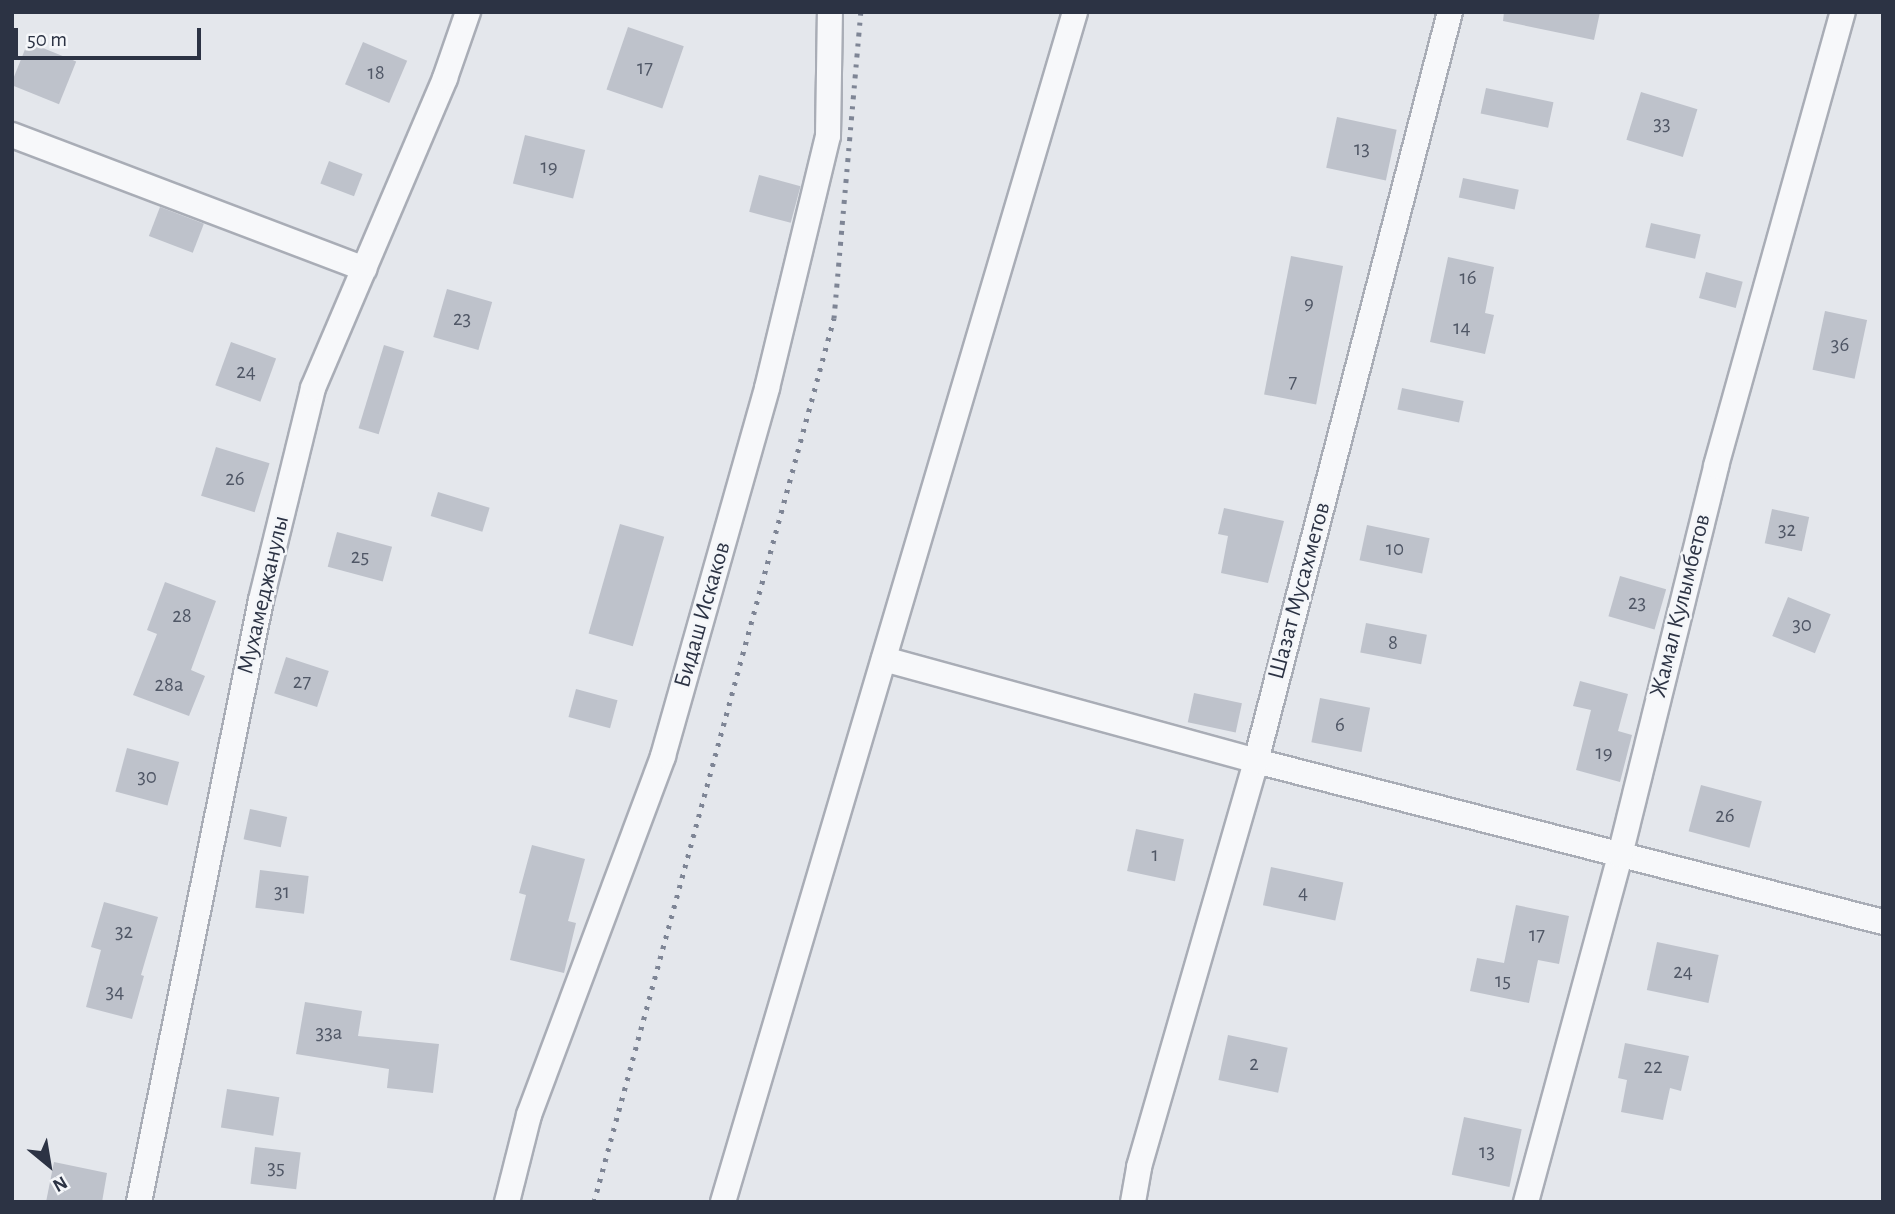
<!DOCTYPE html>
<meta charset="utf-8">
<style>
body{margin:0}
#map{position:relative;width:1895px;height:1214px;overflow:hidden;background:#e4e7ec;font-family:"Alegreya Sans",sans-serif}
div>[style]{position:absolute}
.building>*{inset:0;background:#bec2cb;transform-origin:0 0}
.roads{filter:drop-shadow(2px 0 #a9adb6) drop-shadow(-2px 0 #a9adb6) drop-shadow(0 2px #a9adb6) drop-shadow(0 -2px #a9adb6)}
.minor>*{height:24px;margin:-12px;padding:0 12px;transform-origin:12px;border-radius:12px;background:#f7f8fa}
.rail>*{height:5px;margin-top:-2.5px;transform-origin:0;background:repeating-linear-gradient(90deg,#7e8595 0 3.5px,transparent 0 10.5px)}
span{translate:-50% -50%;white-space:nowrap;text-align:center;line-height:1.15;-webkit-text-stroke:5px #f4f6f9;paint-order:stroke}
.number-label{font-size:21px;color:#505766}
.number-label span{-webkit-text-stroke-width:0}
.street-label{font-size:24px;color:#2c3344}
.frame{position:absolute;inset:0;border:14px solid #2c3344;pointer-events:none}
.north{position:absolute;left:14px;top:1130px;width:70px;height:70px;-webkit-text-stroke:5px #f4f6f9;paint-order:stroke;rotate:150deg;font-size:19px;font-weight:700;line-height:28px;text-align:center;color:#2c3344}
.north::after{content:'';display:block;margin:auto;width:24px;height:32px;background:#2c3344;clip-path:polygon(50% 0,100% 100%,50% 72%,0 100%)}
.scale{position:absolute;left:14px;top:28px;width:187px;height:32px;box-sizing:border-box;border:4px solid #2c3344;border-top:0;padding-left:9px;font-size:21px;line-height:24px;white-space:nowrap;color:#2c3344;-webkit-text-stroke:5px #f4f6f9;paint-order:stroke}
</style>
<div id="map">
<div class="building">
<i style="clip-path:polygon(1504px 12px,1600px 12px,1594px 40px,1503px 21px)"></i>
<i style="left:628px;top:27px;width:59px;height:66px;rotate:19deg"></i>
<i style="left:28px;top:42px;width:52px;height:46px;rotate:22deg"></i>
<i style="left:363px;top:42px;width:48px;height:46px;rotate:23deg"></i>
<i style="left:1486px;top:88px;width:69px;height:26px;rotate:12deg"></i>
<i style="left:1641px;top:92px;width:59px;height:50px;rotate:17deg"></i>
<i style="left:1337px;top:117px;width:61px;height:52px;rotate:12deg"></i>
<i style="left:525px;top:135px;width:62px;height:50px;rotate:14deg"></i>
<i style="left:329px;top:161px;width:36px;height:24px;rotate:21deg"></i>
<i style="left:759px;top:175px;width:43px;height:38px;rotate:15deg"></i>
<i style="left:1463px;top:178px;width:57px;height:20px;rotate:12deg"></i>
<i style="left:160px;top:207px;width:47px;height:31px;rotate:21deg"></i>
<i style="left:1651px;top:223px;width:51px;height:25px;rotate:13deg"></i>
<i style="left:1291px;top:256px;width:53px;height:141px;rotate:11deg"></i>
<i style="clip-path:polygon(1448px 257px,1494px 267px,1485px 313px,1494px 315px,1485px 354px,1430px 342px)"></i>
<i style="left:1706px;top:272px;width:38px;height:27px;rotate:15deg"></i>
<i style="left:447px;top:289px;width:47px;height:50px;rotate:16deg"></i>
<i style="left:1825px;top:311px;width:43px;height:60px;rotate:12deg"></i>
<i style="left:231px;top:342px;width:48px;height:46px;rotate:20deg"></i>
<i style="left:384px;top:345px;width:21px;height:87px;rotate:17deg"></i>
<i style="left:1402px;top:388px;width:63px;height:22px;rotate:12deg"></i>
<i style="left:216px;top:447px;width:56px;height:51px;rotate:17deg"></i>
<i style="left:438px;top:492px;width:54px;height:25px;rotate:17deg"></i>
<i style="clip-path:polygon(1224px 508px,1284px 521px,1268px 583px,1221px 573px,1228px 536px,1218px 534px)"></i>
<i style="left:1772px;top:509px;width:38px;height:35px;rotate:12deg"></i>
<i style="left:620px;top:524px;width:46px;height:114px;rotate:16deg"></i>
<i style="left:1367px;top:525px;width:64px;height:36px;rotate:12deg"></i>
<i style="left:337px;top:532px;width:57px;height:36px;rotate:15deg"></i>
<i style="left:1620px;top:576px;width:48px;height:42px;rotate:16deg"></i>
<i style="clip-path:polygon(165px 582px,216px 601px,191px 670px,205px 676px,189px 716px,133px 695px,157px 634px,147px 630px)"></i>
<i style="left:1788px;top:597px;width:46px;height:42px;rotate:22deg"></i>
<i style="left:1366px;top:623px;width:62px;height:30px;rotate:11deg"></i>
<i style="left:286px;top:657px;width:45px;height:38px;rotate:18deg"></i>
<i style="clip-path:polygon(1580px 681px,1628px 694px,1618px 731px,1632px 735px,1620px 782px,1576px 770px,1591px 710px,1573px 706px)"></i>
<i style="left:576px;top:689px;width:43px;height:29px;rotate:15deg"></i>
<i style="left:1194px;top:693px;width:49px;height:30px;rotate:12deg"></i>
<i style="left:1320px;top:698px;width:51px;height:45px;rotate:11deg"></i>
<i style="left:127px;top:748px;width:54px;height:45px;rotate:15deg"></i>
<i style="left:1701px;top:785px;width:63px;height:48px;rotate:15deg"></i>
<i style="left:250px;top:809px;width:38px;height:31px;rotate:12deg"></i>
<i style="left:1136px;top:829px;width:49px;height:43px;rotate:12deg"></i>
<i style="clip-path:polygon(532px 845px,585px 859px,568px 921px,576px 923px,564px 973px,510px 960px,526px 895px,519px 893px)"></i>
<i style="left:1271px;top:867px;width:74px;height:39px;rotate:12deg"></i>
<i style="left:260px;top:870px;width:49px;height:38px;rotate:7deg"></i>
<i style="clip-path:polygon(104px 902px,158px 917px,141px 975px,144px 976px,132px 1019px,86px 1007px,101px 950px,91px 947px)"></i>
<i style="clip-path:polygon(1516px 905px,1569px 916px,1559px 964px,1538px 960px,1529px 1003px,1470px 991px,1477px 958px,1504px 963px)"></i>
<i style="left:1657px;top:942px;width:63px;height:49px;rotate:12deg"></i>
<i style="clip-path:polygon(305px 1002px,362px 1011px,358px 1036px,439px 1044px,433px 1093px,387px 1088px,389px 1069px,296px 1054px)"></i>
<i style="left:1228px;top:1035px;width:61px;height:46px;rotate:12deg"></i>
<i style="clip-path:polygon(1625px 1043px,1689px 1056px,1681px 1091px,1670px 1088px,1663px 1120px,1621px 1112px,1627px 1080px,1618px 1078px)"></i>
<i style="left:227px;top:1089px;width:53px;height:39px;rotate:9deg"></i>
<i style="left:1464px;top:1117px;width:59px;height:59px;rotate:12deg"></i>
<i style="left:255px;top:1147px;width:46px;height:37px;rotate:7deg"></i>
<i style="clip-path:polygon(54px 1162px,107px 1173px,102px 1202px,46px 1202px)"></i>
</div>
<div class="roads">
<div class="minor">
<i style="left:12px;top:135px;width:377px;rotate:20.8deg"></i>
<i style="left:884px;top:659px;width:386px;rotate:15.3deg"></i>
<i style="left:1256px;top:761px;width:647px;rotate:14.4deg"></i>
<i style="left:139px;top:1202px;width:614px;rotate:-78.54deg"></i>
<i style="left:261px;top:600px;width:218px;rotate:-76.2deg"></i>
<i style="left:313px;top:388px;width:337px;rotate:-66.9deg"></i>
<i style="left:445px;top:78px;width:70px;rotate:-70.8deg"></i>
<i style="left:507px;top:1202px;width:90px;rotate:-75.8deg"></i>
<i style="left:529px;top:1115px;width:383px;rotate:-69.5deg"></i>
<i style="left:663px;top:756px;width:382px;rotate:-74.2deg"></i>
<i style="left:767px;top:388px;width:259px;rotate:-76.4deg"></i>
<i style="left:828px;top:136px;width:124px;rotate:-89.1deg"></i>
<i style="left:723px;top:1202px;width:1241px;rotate:-73.52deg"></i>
<i style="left:1133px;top:1202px;width:36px;rotate:-80deg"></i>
<i style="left:1139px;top:1167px;width:423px;rotate:-73.9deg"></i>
<i style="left:1256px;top:761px;width:774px;rotate:-75.48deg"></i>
<i style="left:1526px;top:1202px;width:360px;rotate:-74.8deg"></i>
<i style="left:1620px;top:855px;width:401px;rotate:-76.1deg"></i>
<i style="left:1716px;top:466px;width:471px;rotate:-74.4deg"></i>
</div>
</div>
<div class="rail">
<i style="left:594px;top:1202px;width:916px;rotate:-74.81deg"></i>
<i style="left:834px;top:318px;width:307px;rotate:-85deg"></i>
</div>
<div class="number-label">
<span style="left:645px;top:68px">17</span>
<span style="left:376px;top:73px">18</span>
<span style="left:1662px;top:124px">33</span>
<span style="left:1362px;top:149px">13</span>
<span style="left:549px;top:167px">19</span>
<span style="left:1468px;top:278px">16</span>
<span style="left:1309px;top:303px">9</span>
<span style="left:462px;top:319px">23</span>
<span style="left:1462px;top:328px">14</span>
<span style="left:1840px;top:345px">36</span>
<span style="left:246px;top:372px">24</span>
<span style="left:1293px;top:382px">7</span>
<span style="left:235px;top:479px">26</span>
<span style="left:1787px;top:530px">32</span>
<span style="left:1395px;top:549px">10</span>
<span style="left:360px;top:557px">25</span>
<span style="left:1637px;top:603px">23</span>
<span style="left:182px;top:616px">28</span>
<span style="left:1802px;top:625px">30</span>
<span style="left:1393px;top:643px">8</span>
<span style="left:302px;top:682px">27</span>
<span style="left:169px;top:685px">28а</span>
<span style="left:1340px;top:725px">6</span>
<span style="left:1604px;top:753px">19</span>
<span style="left:147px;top:777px">30</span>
<span style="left:1725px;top:816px">26</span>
<span style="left:1155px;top:855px">1</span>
<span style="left:282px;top:892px">31</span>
<span style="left:1303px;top:893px">4</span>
<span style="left:124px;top:932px">32</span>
<span style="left:1537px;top:935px">17</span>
<span style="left:1683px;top:972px">24</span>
<span style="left:1503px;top:981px">15</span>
<span style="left:115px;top:992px">34</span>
<span style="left:329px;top:1033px">33а</span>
<span style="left:1254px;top:1064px">2</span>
<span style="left:1653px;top:1067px">22</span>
<span style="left:1487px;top:1152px">13</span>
<span style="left:276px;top:1168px">35</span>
</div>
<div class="street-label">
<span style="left:1300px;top:591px;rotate:-75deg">Шазат Мусахметов</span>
<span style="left:264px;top:595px;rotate:-77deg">Мухамеджанулы</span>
<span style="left:1681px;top:606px;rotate:-76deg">Жамал Кулымбетов</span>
<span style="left:703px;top:615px;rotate:-74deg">Бидаш Искаков</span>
</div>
<div class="frame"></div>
<div class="north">N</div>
<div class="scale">50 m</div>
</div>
